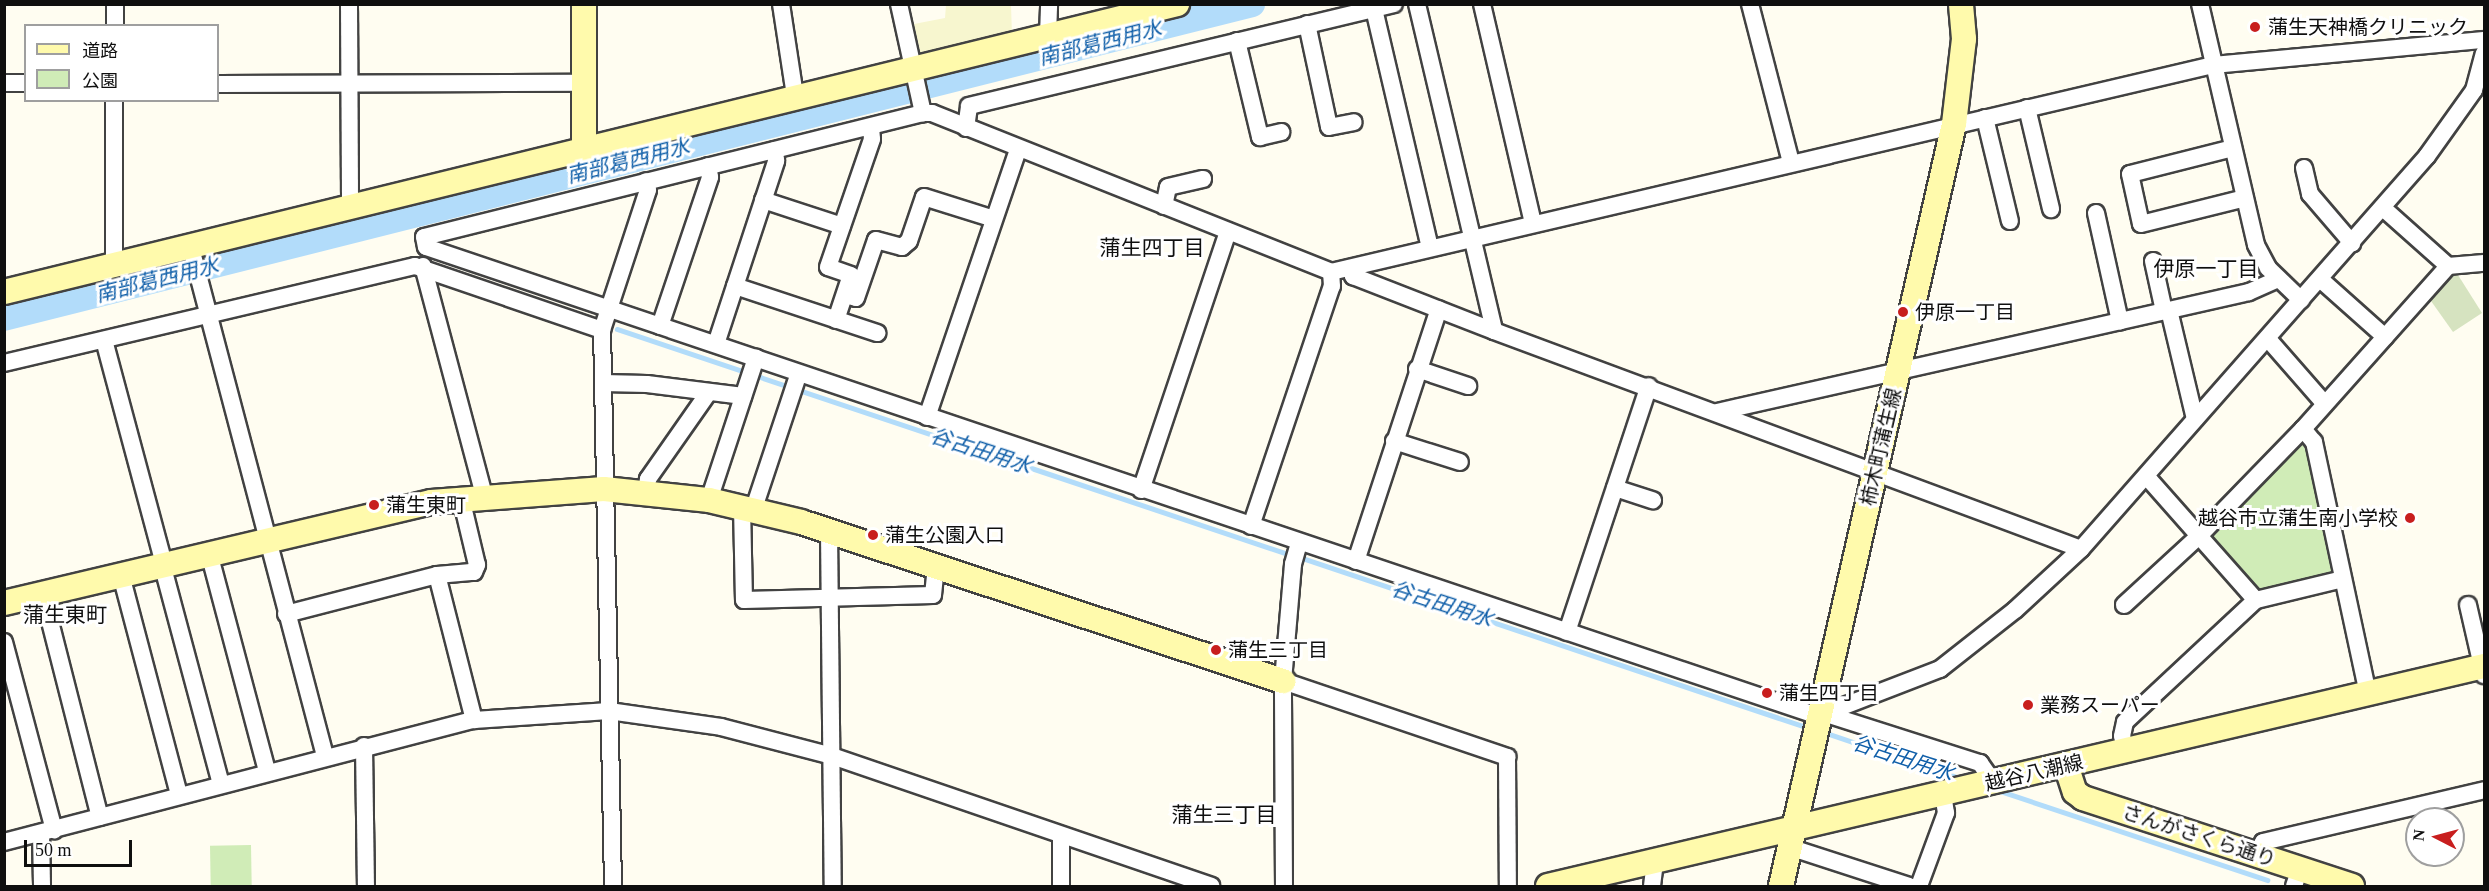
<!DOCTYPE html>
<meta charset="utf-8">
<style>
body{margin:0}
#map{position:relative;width:2489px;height:891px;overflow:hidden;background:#fffdf1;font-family:"Times New Roman","Noto Sans JP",serif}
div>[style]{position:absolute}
.farmland>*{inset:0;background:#f7f6cf}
.green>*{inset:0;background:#d0ecb7;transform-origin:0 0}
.cemetery>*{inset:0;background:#d6e3c0}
.stream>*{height:4.5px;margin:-2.25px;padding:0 2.25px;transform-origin:2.25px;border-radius:2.25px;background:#b2dcfa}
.river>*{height:26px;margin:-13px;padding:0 13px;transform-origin:13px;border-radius:13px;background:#b2dcfa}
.roads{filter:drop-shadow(2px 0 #424242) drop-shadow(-2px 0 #424242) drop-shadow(0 2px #424242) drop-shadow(0 -2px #424242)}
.street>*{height:16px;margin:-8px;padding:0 8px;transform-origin:8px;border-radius:8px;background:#fff}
.secondary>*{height:24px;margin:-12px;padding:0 12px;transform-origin:12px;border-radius:12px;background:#fffaac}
.dots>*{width:16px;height:16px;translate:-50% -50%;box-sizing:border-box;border:3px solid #fff;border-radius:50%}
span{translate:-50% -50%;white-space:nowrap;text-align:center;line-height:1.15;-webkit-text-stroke:6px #fff;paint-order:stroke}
.poi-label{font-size:20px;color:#0f0f0f}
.left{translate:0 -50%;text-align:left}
.right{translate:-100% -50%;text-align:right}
.street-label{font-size:20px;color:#0f0f0f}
.water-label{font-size:21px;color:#105fa9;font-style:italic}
.neighbourhood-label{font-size:21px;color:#0f0f0f}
.frame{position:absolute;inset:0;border:6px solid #0f0f0f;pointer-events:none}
.legend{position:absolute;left:24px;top:24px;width:195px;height:78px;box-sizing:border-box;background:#fff;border:2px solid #9f9f9f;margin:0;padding:8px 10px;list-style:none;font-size:18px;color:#0f0f0f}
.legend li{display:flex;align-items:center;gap:12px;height:30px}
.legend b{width:30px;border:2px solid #9f9f9f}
.north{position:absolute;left:2405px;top:807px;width:60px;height:60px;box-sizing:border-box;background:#fff;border:2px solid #9f9f9f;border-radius:50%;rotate:276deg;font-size:16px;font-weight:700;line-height:24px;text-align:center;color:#0f0f0f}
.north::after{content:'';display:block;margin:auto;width:21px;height:27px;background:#c81e1e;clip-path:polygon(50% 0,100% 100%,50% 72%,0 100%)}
.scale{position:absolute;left:24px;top:840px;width:108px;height:27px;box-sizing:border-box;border:3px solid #0f0f0f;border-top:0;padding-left:8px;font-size:18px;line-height:21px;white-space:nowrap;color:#0f0f0f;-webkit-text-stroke:4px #fff;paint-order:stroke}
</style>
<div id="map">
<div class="farmland">
<i style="clip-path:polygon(946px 5px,1011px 5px,1012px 35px,921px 56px,914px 24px,945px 18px)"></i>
</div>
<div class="green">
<i style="clip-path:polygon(2300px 444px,2308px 447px,2334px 567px,2330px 574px,2256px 590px,2211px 539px)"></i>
<i style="left:251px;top:845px;width:41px;height:41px;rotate:89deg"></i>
</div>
<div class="cemetery">
<i style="clip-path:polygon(2458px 275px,2482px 313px,2453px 332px,2431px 301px,2451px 276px)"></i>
</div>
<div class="stream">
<i style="left:617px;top:329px;width:711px;rotate:18.54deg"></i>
<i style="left:1299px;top:557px;width:538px;rotate:18.54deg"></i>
<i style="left:1823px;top:732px;width:148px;rotate:18.6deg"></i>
<i style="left:1997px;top:790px;width:285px;rotate:18.4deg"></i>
</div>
<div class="river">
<i style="left:4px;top:318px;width:1287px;rotate:-14.12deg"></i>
</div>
<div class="roads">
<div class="street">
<i style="left:349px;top:4px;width:203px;rotate:89.7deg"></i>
<i style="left:781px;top:4px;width:93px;rotate:81.3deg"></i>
<i style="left:899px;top:4px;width:112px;rotate:77.6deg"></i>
<i style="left:923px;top:113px;width:9px"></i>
<i style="left:932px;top:113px;width:430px;rotate:21.7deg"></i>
<i style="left:1331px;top:272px;width:906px;rotate:-13.21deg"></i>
<i style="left:2213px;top:65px;width:272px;rotate:-5.3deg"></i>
<i style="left:1417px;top:4px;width:336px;rotate:76.7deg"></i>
<i style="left:1482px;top:4px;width:225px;rotate:76.9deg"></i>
<i style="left:1750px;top:4px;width:163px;rotate:75.5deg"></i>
<i style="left:2200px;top:4px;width:247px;rotate:76.9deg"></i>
<i style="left:2256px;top:245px;width:26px;rotate:62deg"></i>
<i style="left:2268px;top:268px;width:46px;rotate:44.1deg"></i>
<i style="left:1374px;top:9px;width:244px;rotate:76.8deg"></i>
<i style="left:1307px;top:24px;width:105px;rotate:77.9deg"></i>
<i style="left:1329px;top:127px;width:25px;rotate:-11deg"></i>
<i style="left:115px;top:26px;width:22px;rotate:-90deg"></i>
<i style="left:1048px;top:36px;width:32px;rotate:-88deg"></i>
<i style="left:1237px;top:41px;width:99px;rotate:76.5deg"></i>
<i style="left:1260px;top:137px;width:22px;rotate:-13deg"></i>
<i style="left:4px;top:83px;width:22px"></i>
<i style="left:218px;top:84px;width:366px;rotate:-0.2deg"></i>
<i style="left:2027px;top:108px;width:104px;rotate:76.6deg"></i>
<i style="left:923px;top:113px;width:514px;rotate:166.04deg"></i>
<i style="left:424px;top:237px;width:10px;rotate:79deg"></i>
<i style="left:426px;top:247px;width:1469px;rotate:18.62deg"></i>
<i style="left:1818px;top:716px;width:131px;rotate:-21.1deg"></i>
<i style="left:1940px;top:669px;width:95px;rotate:-38.2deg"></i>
<i style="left:2015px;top:610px;width:90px;rotate:-42.7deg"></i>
<i style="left:2081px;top:549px;width:524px;rotate:-48.64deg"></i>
<i style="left:2427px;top:156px;width:81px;rotate:-54.5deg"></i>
<i style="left:2474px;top:90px;width:38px;rotate:-75deg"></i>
<i style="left:1985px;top:118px;width:106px;rotate:76.4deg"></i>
<i style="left:966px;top:128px;width:22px;rotate:-82deg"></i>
<i style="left:969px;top:106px;width:437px;rotate:-13.5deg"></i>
<i style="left:2233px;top:148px;width:106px;rotate:165.8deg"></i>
<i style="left:2130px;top:174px;width:51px;rotate:77.6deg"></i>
<i style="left:2141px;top:224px;width:107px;rotate:-14deg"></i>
<i style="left:2304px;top:168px;width:27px;rotate:77deg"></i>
<i style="left:2310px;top:194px;width:65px;rotate:49.4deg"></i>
<i style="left:763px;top:200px;width:83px;rotate:18.2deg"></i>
<i style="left:1164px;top:206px;width:19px;rotate:-78deg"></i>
<i style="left:1168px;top:187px;width:36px;rotate:-13deg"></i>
<i style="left:2383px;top:208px;width:87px;rotate:41.7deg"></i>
<i style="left:2096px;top:213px;width:111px;rotate:77.5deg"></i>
<i style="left:191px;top:248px;width:525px;rotate:75.22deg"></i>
<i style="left:2153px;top:261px;width:51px;rotate:77.6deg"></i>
<i style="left:114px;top:265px;width:165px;rotate:-90deg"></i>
<i style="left:423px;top:266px;width:238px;rotate:75.1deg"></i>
<i style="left:1350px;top:268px;width:9px;rotate:69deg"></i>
<i style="left:1353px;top:276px;width:151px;rotate:21.3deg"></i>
<i style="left:1494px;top:331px;width:626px;rotate:20.37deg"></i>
<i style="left:2320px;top:279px;width:87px;rotate:41.7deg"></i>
<i style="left:735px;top:286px;width:150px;rotate:18.3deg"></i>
<i style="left:845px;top:295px;width:11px;rotate:15deg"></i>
<i style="left:856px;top:298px;width:61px;rotate:-71deg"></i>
<i style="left:876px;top:240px;width:27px;rotate:15deg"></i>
<i style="left:902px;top:247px;width:9px;rotate:-41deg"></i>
<i style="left:909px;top:241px;width:46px;rotate:-71.2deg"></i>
<i style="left:924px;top:197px;width:73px;rotate:17.4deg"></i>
<i style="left:2169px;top:310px;width:112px;rotate:76.6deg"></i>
<i style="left:836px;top:320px;width:47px;rotate:-71.6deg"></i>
<i style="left:851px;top:275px;width:24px;rotate:-161deg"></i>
<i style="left:828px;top:267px;width:135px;rotate:-71deg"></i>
<i style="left:872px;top:139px;width:12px;rotate:-95deg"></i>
<i style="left:660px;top:326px;width:157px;rotate:-71.4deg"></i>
<i style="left:710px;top:177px;width:11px;rotate:-100deg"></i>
<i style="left:2268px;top:339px;width:86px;rotate:48.8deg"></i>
<i style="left:104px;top:340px;width:232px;rotate:75deg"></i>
<i style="left:716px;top:344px;width:193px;rotate:-71.8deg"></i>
<i style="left:776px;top:161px;width:11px;rotate:-95deg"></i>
<i style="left:4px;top:363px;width:422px;rotate:-13.3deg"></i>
<i style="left:415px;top:266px;width:198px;rotate:18.9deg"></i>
<i style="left:1417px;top:369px;width:54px;rotate:18.4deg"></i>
<i style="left:603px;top:383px;width:44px;rotate:1.3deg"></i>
<i style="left:647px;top:384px;width:97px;rotate:7.1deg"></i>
<i style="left:1717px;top:412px;width:545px;rotate:-12.71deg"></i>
<i style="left:2249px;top:292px;width:32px;rotate:-24deg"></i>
<i style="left:927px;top:417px;width:283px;rotate:-71.2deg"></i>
<i style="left:2303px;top:429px;width:17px;rotate:50deg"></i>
<i style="left:2314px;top:442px;width:258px;rotate:77.9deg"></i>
<i style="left:1394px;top:441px;width:69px;rotate:17.7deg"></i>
<i style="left:2147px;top:477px;width:164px;rotate:48.5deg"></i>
<i style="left:1615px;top:488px;width:40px;rotate:18deg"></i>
<i style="left:1141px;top:490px;width:273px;rotate:-71.4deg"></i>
<i style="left:646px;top:493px;width:14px;rotate:-82deg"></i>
<i style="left:648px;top:479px;width:106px;rotate:-55deg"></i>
<i style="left:709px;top:500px;width:150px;rotate:-71.7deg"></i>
<i style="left:742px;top:506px;width:94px;rotate:88.8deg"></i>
<i style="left:744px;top:600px;width:189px;rotate:-1.5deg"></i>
<i style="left:933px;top:595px;width:29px;rotate:-84deg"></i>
<i style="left:754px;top:508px;width:142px;rotate:-71.6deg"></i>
<i style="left:1251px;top:526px;width:253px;rotate:-71.4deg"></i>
<i style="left:1332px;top:286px;width:14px;rotate:-94deg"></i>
<i style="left:829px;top:531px;width:355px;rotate:89.4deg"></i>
<i style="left:209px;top:553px;width:226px;rotate:75.1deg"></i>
<i style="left:1356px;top:561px;width:265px;rotate:-71.8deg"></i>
<i style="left:162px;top:564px;width:228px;rotate:75deg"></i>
<i style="left:121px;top:575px;width:227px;rotate:75.2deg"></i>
<i style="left:437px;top:575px;width:150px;rotate:75.7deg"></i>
<i style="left:43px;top:594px;width:230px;rotate:75.7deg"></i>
<i style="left:2124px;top:605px;width:102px;rotate:-42.6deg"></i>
<i style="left:2199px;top:536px;width:149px;rotate:-45.8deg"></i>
<i style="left:2303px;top:429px;width:218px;rotate:-48.3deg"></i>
<i style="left:2448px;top:266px;width:36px;rotate:-5deg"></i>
<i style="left:2468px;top:605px;width:72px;rotate:77.1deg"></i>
<i style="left:286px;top:614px;width:156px;rotate:-14.5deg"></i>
<i style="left:437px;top:575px;width:37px;rotate:-5deg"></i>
<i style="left:474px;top:572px;width:8px;rotate:-67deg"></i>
<i style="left:477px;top:565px;width:69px;rotate:-103.4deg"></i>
<i style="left:1567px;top:632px;width:259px;rotate:-71.6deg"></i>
<i style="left:4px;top:642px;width:195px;rotate:75.1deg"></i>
<i style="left:1283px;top:681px;width:237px;rotate:18.7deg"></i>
<i style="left:1507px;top:757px;width:129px;rotate:89.6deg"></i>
<i style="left:1826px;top:714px;width:162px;rotate:17.7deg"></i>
<i style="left:1980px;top:763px;width:24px;rotate:55deg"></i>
<i style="left:364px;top:746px;width:140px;rotate:89.2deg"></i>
<i style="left:2125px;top:751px;width:15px;rotate:-101deg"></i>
<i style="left:2122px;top:736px;width:14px;rotate:-78deg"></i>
<i style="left:2125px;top:722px;width:179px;rotate:-43deg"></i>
<i style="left:2256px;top:600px;width:89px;rotate:-13.6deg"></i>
<i style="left:41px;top:833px;width:53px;rotate:88.9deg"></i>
<i style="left:4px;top:842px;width:486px;rotate:-14.6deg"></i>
<i style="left:474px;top:720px;width:135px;rotate:-3.8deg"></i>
<i style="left:609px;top:711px;width:113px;rotate:8.1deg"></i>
<i style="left:721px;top:727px;width:115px;rotate:14.6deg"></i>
<i style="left:832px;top:756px;width:401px;rotate:18.9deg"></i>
<i style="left:1789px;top:847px;width:126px;rotate:18deg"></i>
<i style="left:2257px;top:855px;width:14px;rotate:-65deg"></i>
<i style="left:2263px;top:842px;width:227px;rotate:-13.2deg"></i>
<i style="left:613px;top:886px;width:556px;rotate:-91.13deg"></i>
<i style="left:602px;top:330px;width:147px;rotate:-71.8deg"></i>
<i style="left:648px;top:190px;width:9px;rotate:-103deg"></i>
<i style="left:1061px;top:886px;width:50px;rotate:-90deg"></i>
<i style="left:1284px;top:886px;width:205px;rotate:-90.3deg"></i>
<i style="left:1283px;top:681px;width:117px;rotate:-85.1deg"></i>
<i style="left:1293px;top:564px;width:22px;rotate:-74deg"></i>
<i style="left:1652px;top:886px;width:25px;rotate:-83deg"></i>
<i style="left:1919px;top:886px;width:78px;rotate:-69.7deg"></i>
<i style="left:1946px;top:813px;width:19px;rotate:-99deg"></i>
<i style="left:2294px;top:886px;width:18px;rotate:-71deg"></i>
</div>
<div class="secondary">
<i style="left:584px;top:148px;width:144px;rotate:-90deg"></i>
<i style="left:4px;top:292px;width:1208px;rotate:-13.79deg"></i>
<i style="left:4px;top:603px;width:439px;rotate:-13.3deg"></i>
<i style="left:431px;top:502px;width:173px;rotate:-4.3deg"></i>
<i style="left:604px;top:489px;width:106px;rotate:6deg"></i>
<i style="left:709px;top:500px;width:95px;rotate:13.4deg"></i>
<i style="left:801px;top:522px;width:508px;rotate:18.26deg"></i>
<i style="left:2066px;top:765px;width:28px;rotate:72deg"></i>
<i style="left:2075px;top:792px;width:10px;rotate:37deg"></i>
<i style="left:2083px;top:798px;width:283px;rotate:18.1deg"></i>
<i style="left:1548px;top:886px;width:962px;rotate:-13.23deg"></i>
<i style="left:1781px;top:886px;width:781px;rotate:-77.21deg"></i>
<i style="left:1954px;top:124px;width:86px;rotate:-83.3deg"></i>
<i style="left:1964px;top:39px;width:35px;rotate:-95deg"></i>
</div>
</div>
<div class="dots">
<i style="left:2255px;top:27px;background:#c81e1e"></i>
<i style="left:1903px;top:312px;background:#c81e1e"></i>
<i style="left:374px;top:505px;background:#c81e1e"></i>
<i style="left:2410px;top:518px;background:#c81e1e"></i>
<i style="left:873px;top:535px;background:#c81e1e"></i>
<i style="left:1216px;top:650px;background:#c81e1e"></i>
<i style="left:1767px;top:693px;background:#c81e1e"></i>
<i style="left:2028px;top:705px;background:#c81e1e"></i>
</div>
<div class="poi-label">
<span class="left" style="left:2268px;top:27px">蒲生天神橋クリニック</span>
<span class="left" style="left:1915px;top:312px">伊原一丁目</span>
<span class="left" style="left:386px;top:505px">蒲生東町</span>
<span class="right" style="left:2398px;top:518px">越谷市立蒲生南小学校</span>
<span class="left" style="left:885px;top:535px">蒲生公園入口</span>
<span class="left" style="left:1228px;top:650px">蒲生三丁目</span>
<span class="left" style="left:1779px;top:693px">蒲生四丁目</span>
<span class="left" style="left:2040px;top:705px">業務スーパー</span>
</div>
<div class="street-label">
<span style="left:1881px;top:447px;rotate:-77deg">柿木町蒲生線</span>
<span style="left:2034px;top:773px;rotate:-13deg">越谷八潮線</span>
<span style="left:2199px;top:836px;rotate:18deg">さんがさくら通り</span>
</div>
<div class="water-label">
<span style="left:1100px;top:43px;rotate:-14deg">南部葛西用水</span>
<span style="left:628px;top:161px;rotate:-14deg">南部葛西用水</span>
<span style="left:157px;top:280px;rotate:-14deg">南部葛西用水</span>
<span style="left:981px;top:451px;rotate:18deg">谷古田用水</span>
<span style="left:1442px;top:604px;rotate:18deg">谷古田用水</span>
<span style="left:1903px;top:758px;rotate:18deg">谷古田用水</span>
</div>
<div class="neighbourhood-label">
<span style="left:1152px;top:248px">蒲生四丁目</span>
<span style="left:2206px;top:269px">伊原一丁目</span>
<span style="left:65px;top:615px">蒲生東町</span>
<span style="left:1224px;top:815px">蒲生三丁目</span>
</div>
<div class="frame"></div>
<ul class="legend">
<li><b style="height:8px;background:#fffaac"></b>道路</li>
<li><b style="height:16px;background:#d0ecb7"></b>公園</li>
</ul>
<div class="north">N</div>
<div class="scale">50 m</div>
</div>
